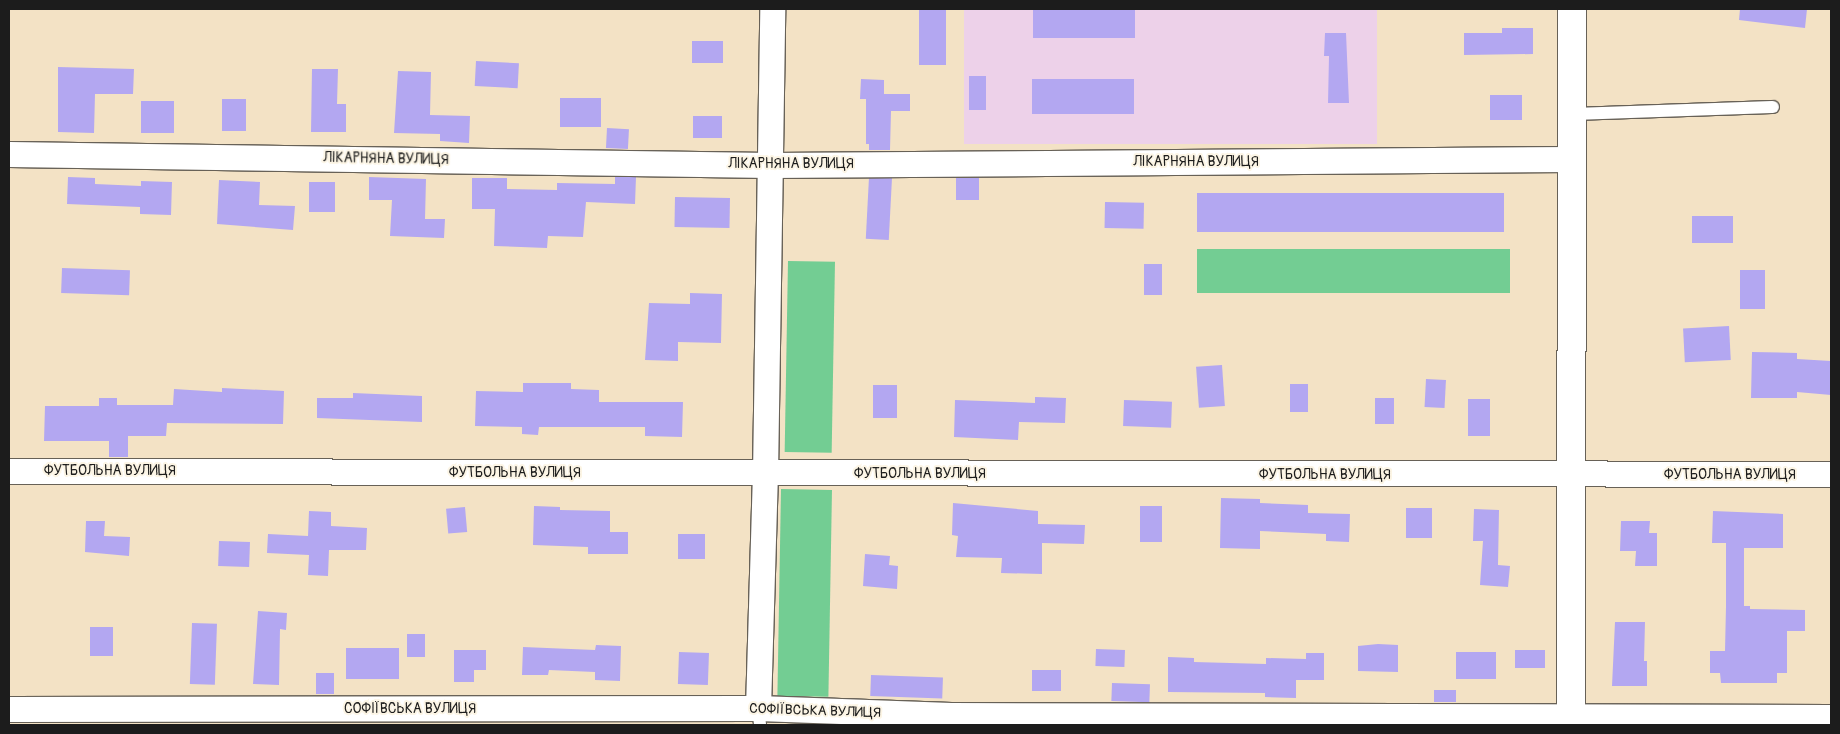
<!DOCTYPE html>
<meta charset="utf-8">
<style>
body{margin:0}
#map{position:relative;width:1840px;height:734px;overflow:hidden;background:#f3e2c5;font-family:Pangolin,sans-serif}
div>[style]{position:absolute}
.built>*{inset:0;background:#edd1e9;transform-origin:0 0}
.green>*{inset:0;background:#73cd93;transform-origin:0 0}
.building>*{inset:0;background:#b3a7f1;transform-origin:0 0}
.roads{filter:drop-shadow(1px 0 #676157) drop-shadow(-1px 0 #676157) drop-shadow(0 1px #676157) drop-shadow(0 -1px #676157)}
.service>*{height:12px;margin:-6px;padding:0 6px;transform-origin:6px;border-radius:6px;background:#fff}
.minor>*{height:25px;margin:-12.5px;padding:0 12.5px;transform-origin:12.5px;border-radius:12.5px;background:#fff}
.tertiary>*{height:28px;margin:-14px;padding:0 14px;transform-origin:14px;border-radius:14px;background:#fff}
span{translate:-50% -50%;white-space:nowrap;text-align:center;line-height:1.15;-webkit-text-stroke:4px #fcf5e5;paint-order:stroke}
.street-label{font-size:14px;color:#1c1c1c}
.frame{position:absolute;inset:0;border:10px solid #1c1c1c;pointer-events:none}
</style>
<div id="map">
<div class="built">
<i style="left:964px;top:9px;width:413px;height:135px"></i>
</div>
<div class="green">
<i style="left:1197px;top:249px;width:313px;height:44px"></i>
<i style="left:788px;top:261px;width:47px;height:191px;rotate:1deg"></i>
<i style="left:781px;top:489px;width:51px;height:207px;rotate:1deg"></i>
</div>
<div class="building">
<i style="left:919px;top:9px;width:27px;height:56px"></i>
<i style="left:1033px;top:9px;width:102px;height:29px"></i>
<i style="clip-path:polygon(1740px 9px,1807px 9px,1805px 28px,1739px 20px)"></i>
<i style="clip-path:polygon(1502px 28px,1533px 28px,1533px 54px,1464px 55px,1464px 33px,1502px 33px)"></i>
<i style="clip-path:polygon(1325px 33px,1346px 33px,1349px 103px,1328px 103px,1329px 56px,1324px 56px)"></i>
<i style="left:692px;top:41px;width:31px;height:22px"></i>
<i style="left:476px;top:61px;width:43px;height:25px;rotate:3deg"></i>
<i style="clip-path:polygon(58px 67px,134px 69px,133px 94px,95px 94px,94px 133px,58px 132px)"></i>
<i style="clip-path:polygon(312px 69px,338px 69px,337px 104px,346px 104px,346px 132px,311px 132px)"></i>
<i style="clip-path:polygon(398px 71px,431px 72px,430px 115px,470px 116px,469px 143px,440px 141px,440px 134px,394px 133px)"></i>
<i style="left:969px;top:76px;width:17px;height:34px"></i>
<i style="clip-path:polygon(861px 79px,884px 80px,884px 94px,910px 94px,910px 111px,891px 111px,890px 150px,869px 150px,869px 144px,866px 144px,866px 99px,860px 99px)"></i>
<i style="left:1032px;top:79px;width:102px;height:35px"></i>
<i style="left:1490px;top:95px;width:32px;height:25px"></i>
<i style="left:560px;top:98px;width:41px;height:29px"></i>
<i style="left:222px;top:99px;width:24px;height:32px"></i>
<i style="left:141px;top:101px;width:33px;height:32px"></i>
<i style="left:693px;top:116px;width:29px;height:22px"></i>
<i style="left:607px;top:128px;width:22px;height:20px;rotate:3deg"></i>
<i style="clip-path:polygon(68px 177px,95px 178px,95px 184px,141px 186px,141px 181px,172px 182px,171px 215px,140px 214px,140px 207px,67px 204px)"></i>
<i style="clip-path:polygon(369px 177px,426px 179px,425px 219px,445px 219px,444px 238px,390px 236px,392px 200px,369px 200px)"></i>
<i style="clip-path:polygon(615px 177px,636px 177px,635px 204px,586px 202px,583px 237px,548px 236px,547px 248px,494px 246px,495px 209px,472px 209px,472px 178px,507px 178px,507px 189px,557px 190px,557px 183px,615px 184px)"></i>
<i style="left:892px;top:178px;width:62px;height:23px;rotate:93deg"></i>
<i style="left:956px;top:178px;width:23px;height:22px"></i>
<i style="clip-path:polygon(219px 180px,260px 182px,259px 205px,295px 206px,293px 230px,217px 224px)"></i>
<i style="left:309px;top:182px;width:26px;height:30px"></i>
<i style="left:1197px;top:193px;width:307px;height:39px"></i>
<i style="left:675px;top:197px;width:55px;height:30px;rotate:1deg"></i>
<i style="left:1105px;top:202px;width:39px;height:26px;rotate:1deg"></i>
<i style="left:1733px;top:216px;width:27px;height:41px;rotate:90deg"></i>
<i style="left:1144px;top:264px;width:18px;height:31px"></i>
<i style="left:62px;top:268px;width:68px;height:25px;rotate:2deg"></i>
<i style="left:1740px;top:270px;width:25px;height:39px"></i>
<i style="clip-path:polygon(690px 293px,722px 294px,721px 343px,678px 342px,678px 361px,645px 360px,649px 303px,690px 304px)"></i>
<i style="left:1729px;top:326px;width:34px;height:46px;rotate:87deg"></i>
<i style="clip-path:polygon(1752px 352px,1797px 353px,1797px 359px,1831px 361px,1831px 395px,1797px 392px,1797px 398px,1751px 398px)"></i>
<i style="left:1222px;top:365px;width:41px;height:26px;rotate:86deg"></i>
<i style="left:1426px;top:379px;width:20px;height:28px;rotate:3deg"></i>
<i style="clip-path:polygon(523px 383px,571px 383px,571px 389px,599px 390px,599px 402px,683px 402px,682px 437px,645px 436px,645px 427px,539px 427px,538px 435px,522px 434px,522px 427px,475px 426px,476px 391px,523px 392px)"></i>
<i style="left:1290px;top:384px;width:18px;height:28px"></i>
<i style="left:873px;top:385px;width:24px;height:33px"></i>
<i style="clip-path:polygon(222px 388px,284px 391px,283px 424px,167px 423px,166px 436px,128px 436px,128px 457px,109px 457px,109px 441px,44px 441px,45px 406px,99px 406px,99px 398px,117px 398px,117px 405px,173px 405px,174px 389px,222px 392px)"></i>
<i style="clip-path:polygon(353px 393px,422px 396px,422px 422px,317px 418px,317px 398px,353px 398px)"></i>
<i style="clip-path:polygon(1035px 397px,1066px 398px,1065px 423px,1019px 422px,1018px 440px,954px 437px,955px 400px,1035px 403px)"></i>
<i style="left:1375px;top:398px;width:19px;height:26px"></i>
<i style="left:1468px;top:399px;width:22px;height:37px"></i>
<i style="left:1124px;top:400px;width:48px;height:26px;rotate:2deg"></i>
<i style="clip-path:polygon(1221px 498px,1260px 499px,1260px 503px,1308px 505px,1308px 513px,1350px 514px,1349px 542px,1326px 541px,1326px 534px,1260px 531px,1260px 549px,1220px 548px)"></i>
<i style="clip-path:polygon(953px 503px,1038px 511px,1038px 524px,1085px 525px,1084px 544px,1042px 543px,1042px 574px,1001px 573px,1002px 558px,956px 557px,958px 536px,952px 535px)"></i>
<i style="clip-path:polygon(534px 506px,560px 507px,560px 510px,610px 511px,610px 532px,628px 532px,628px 554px,588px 554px,588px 547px,533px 545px)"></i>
<i style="left:1140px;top:506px;width:22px;height:36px"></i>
<i style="left:465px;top:507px;width:25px;height:19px;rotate:85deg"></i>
<i style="left:1406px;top:508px;width:26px;height:30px"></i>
<i style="clip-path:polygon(1474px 509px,1499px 510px,1498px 565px,1510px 566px,1508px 587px,1480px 585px,1483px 541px,1473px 541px)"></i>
<i style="clip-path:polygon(309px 511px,331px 512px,331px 526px,367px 528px,366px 550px,329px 550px,328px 576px,308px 575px,309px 555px,267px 553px,268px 534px,308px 536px)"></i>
<i style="clip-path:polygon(1713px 511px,1783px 514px,1783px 548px,1744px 548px,1744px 606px,1750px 606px,1750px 609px,1805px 610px,1805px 631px,1787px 631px,1787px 673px,1777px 673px,1777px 683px,1721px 683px,1720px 673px,1710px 673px,1710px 651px,1725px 651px,1726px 606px,1726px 543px,1712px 543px)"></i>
<i style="clip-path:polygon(86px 521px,105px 521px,104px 536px,130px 537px,129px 556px,85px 552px)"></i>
<i style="clip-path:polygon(1621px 521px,1650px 521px,1649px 533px,1657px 533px,1657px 566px,1635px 566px,1636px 551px,1620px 551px)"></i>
<i style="left:678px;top:534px;width:27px;height:25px"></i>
<i style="left:219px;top:541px;width:31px;height:25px;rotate:2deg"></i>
<i style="clip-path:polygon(865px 554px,890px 556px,889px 565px,898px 566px,897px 589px,863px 586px)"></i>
<i style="clip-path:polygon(258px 611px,287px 613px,286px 630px,280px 629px,279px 685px,253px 684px)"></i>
<i style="clip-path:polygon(1615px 622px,1645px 622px,1644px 661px,1647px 661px,1647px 686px,1612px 686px)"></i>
<i style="left:192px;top:623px;width:25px;height:61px;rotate:2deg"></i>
<i style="left:90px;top:627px;width:23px;height:29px"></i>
<i style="left:407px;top:634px;width:18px;height:23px"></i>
<i style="clip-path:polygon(1378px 644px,1398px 645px,1398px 672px,1358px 671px,1358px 646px)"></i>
<i style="clip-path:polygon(596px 645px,621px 646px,620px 681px,595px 680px,595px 672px,549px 670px,548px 675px,522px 675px,523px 647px,595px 650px)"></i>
<i style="left:346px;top:648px;width:53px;height:31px"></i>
<i style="left:1096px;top:649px;width:29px;height:17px;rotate:2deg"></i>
<i style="clip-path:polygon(454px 650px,486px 650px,486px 670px,474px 670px,474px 682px,454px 682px)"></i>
<i style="left:1515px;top:650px;width:30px;height:18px"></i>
<i style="left:679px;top:652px;width:30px;height:32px;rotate:2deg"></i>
<i style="left:1456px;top:652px;width:40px;height:27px"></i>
<i style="clip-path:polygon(1306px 653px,1324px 653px,1324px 680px,1296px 680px,1296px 698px,1265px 697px,1265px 693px,1168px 692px,1168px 657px,1194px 658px,1194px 662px,1266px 664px,1266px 658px,1306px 659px)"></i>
<i style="left:1032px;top:670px;width:29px;height:21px"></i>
<i style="left:334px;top:673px;width:21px;height:18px;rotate:90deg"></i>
<i style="left:871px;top:675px;width:72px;height:21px;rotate:2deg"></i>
<i style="left:1112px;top:683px;width:38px;height:18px;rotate:2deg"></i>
<i style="left:1434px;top:690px;width:22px;height:12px"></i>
</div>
<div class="roads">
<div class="service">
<i style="left:1573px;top:114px;width:200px;rotate:-2deg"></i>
<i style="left:758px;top:708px;width:17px;rotate:83deg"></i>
</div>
<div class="minor">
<i style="left:9px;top:154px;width:761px;rotate:0.83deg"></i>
<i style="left:770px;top:165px;width:803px;rotate:-0.43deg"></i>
<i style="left:9px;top:471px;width:1822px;rotate:0.09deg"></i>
<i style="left:758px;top:708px;width:234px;rotate:-88.3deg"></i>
<i style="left:765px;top:474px;width:465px;rotate:-89.1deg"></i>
<i style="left:9px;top:709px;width:749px;rotate:-0.08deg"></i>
<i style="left:758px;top:708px;width:193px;rotate:2.1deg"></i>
<i style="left:951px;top:715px;width:880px;rotate:0.13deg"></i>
</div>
<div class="tertiary">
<i style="left:1571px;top:725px;width:716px;rotate:-89.92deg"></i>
</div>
</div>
<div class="street-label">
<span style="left:386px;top:159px;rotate:1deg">ЛІКАРНЯНА ВУЛИЦЯ</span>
<span style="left:1196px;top:162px">ЛІКАРНЯНА ВУЛИЦЯ</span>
<span style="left:791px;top:164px">ЛІКАРНЯНА ВУЛИЦЯ</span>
<span style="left:110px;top:471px">ФУТБОЛЬНА ВУЛИЦЯ</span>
<span style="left:515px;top:473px">ФУТБОЛЬНА ВУЛИЦЯ</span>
<span style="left:920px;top:474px">ФУТБОЛЬНА ВУЛИЦЯ</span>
<span style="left:1325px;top:475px">ФУТБОЛЬНА ВУЛИЦЯ</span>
<span style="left:1730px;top:475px">ФУТБОЛЬНА ВУЛИЦЯ</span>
<span style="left:410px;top:709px">СОФІЇВСЬКА ВУЛИЦЯ</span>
<span style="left:815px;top:711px;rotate:2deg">СОФІЇВСЬКА ВУЛИЦЯ</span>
</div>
<div class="frame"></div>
</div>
